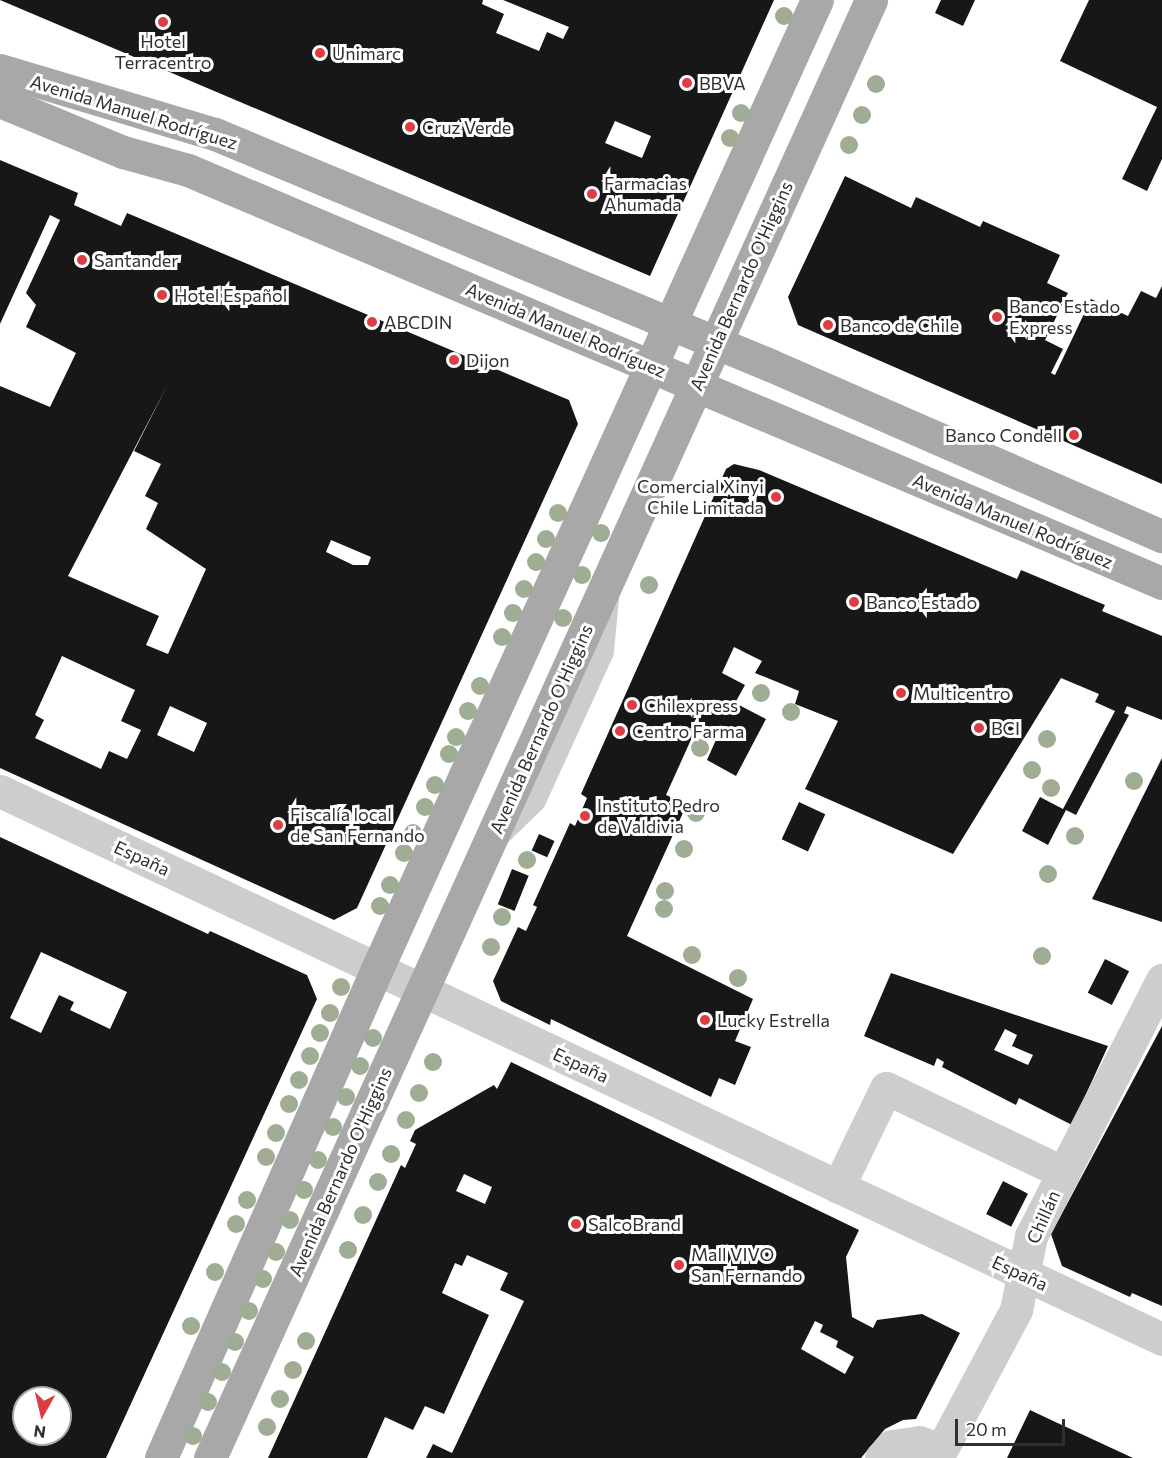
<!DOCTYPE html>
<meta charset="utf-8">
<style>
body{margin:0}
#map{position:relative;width:1162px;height:1458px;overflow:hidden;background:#fff;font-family:Commissioner,sans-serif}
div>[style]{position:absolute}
.building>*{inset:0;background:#171717;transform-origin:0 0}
.minor>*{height:33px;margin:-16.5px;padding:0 16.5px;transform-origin:16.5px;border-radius:16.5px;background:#cdcdcd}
.major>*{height:33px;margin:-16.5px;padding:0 16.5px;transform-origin:16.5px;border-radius:16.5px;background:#a8a8a8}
.trees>*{width:18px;height:18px;margin:-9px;border-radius:50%;background:#a0ad95}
.dots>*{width:16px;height:16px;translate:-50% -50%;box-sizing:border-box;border:3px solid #fff;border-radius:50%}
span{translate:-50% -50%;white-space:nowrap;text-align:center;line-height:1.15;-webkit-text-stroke:6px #fff;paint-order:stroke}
.poi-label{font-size:18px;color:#303030}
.left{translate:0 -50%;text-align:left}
.right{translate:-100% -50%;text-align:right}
.street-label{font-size:18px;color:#303030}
.north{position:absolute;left:12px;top:1386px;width:60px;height:60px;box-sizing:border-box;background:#fff;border:2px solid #acacac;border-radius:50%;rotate:188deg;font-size:16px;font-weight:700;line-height:24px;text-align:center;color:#303030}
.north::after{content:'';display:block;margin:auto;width:21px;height:27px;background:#dd3c43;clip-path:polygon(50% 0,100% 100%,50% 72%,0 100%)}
.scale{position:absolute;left:955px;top:1419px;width:110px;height:27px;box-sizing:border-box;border:3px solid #303030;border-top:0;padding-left:8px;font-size:18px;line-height:21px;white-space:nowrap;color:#303030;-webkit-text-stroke:4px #fff;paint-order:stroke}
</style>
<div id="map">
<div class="building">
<i style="clip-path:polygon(evenodd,0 0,483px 0,482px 4px,504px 14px,496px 33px,539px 51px,547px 32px,563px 39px,569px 27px,503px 0,774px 0,650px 276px,0 0,615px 121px,651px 136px,642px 158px,605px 143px,615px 121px)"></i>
<i style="clip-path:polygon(941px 0,975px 0,963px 26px,935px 13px)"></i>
<i style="clip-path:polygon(1089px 0,1162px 0,1162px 159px,1147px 191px,1122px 179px,1157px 107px,1060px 61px)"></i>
<i style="clip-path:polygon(evenodd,0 160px,78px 193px,74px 205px,121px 226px,127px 213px,569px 400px,578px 424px,357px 908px,334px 920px,0 768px,0 386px,50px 407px,76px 353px,26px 327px,36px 305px,26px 293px,60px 220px,50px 215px,0 324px,0 160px,168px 384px,134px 451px,161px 464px,145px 496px,158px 503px,146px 529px,206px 569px,168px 654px,146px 645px,159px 616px,68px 576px,168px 384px,0 160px,331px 540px,371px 557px,368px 565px,353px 565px,326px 552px,331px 540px,0 160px,62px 656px,135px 690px,121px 721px,141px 730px,127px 759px,109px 751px,101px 769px,35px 738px,44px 720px,35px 715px,62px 656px,0 160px,170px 706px,207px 723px,194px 752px,157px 735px,170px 706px)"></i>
<i style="clip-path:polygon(845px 176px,911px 208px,916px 197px,980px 227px,983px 221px,1060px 255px,1047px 283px,1068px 293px,1045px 340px,1063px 349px,1051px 373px,1055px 375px,1091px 299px,1128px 316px,1141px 291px,1156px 298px,1162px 286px,1162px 484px,798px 325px,788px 297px)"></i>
<i style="clip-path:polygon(734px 464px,759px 470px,1017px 579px,1021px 570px,1105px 605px,1102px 611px,1162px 636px,1162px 720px,1127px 706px,1124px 713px,1129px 715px,1076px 815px,1066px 810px,1048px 845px,1022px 831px,1040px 797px,1063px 809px,1115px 711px,1095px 702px,1099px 694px,1061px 678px,953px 854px,805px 789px,838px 721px,795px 704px,799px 691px,755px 673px,762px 661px,734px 647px,722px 673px,745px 685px,735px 703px,766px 719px,736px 776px,707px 760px,719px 733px,699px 722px,666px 795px,687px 804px,627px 936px,753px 999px,735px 1041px,751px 1047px,735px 1085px,719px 1078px,711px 1097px,551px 1019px,550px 1025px,501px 1001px,493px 981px,518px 927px,526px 931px,537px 907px,533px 905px,570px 823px,575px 826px,587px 798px,581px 794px,726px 469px)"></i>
<i style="clip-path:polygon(1162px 758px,1162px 922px,1092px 899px)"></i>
<i style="left:799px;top:802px;width:29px;height:41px;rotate:25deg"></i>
<i style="left:539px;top:834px;width:17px;height:18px;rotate:24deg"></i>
<i style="clip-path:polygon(evenodd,0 837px,208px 934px,210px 931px,307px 975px,317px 999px,106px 1458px,0 1458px,0 837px,41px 952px,127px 992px,110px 1029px,70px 1010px,74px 1002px,59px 995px,41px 1033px,10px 1018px,41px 952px,0 837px,24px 1398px,60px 1398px,60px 1434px,24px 1434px,24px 1398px)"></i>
<i style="left:512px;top:869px;width:18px;height:38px;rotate:22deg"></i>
<i style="left:1105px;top:959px;width:27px;height:38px;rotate:27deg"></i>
<i style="clip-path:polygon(evenodd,891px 973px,1108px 1046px,1072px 1125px,1019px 1098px,1016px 1105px,942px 1067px,944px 1062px,937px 1058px,934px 1066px,864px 1036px,891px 973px,1005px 1029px,1017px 1035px,1012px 1046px,1033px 1055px,1028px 1065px,994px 1050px,1005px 1029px)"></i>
<i style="clip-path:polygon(1162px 1026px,1162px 1306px,1132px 1293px,1130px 1297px,1062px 1266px,1051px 1234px)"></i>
<i style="clip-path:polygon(evenodd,511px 1062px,859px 1230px,846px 1257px,852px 1317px,873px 1328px,877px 1320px,922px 1314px,960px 1333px,916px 1419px,903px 1420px,885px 1429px,861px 1458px,426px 1458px,433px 1444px,452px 1453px,524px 1301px,500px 1290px,508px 1273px,467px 1255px,462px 1266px,455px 1263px,442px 1293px,489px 1315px,444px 1414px,425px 1406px,413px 1430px,385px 1417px,367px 1458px,268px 1458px,401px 1165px,405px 1168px,416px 1144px,410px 1141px,415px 1130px,494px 1085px,497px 1089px,511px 1062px,464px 1174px,492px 1187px,485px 1204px,456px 1191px,464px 1174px,511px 1062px,815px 1321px,823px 1325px,820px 1332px,838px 1341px,836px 1347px,854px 1357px,845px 1374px,801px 1349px,815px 1321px)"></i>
<i style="left:1003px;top:1181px;width:28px;height:37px;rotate:27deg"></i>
<i style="clip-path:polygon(1030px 1410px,1049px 1419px,1133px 1458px,1007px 1458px)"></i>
</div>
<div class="minor">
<i style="left:0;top:791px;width:1285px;rotate:25.25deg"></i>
<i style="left:494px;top:832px;width:50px;rotate:-44.2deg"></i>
<i style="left:530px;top:797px;width:162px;rotate:-65.5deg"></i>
<i style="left:597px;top:650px;width:52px;rotate:-84.5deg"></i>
<i style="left:838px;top:1187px;width:110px;rotate:-64.1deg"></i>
<i style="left:886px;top:1088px;width:197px;rotate:25.5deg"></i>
<i style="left:881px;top:1458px;width:16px;rotate:-47deg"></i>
<i style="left:892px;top:1446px;width:27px;rotate:-8deg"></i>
<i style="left:919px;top:1442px;width:23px;rotate:20deg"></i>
<i style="left:937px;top:1458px;width:168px;rotate:-61.9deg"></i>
<i style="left:1016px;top:1310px;width:76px;rotate:-78.5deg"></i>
<i style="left:1031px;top:1236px;width:288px;rotate:-62.9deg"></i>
</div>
<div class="major">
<i style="left:0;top:70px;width:224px;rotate:16.6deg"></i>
<i style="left:215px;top:134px;width:601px;rotate:22.6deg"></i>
<i style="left:770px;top:365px;width:428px;rotate:23.6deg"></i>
<i style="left:0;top:101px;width:133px;rotate:22.5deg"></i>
<i style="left:123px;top:152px;width:67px;rotate:15.5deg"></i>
<i style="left:188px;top:170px;width:1058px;rotate:22.98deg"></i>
<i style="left:161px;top:1458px;width:535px;rotate:-66.17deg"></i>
<i style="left:377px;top:969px;width:1064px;rotate:-65.58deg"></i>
<i style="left:210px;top:1458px;width:1601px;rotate:-65.61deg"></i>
</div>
<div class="trees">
<i style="left:784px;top:16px"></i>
<i style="left:876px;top:84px"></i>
<i style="left:741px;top:113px"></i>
<i style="left:862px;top:115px"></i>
<i style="left:730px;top:138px"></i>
<i style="left:849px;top:145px"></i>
<i style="left:558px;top:513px"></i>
<i style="left:601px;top:533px"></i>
<i style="left:546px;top:539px"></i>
<i style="left:536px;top:562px"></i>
<i style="left:582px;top:575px"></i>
<i style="left:649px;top:585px"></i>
<i style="left:524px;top:589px"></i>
<i style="left:513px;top:613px"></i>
<i style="left:563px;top:618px"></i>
<i style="left:502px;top:637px"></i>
<i style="left:480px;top:686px"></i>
<i style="left:761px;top:693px"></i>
<i style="left:468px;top:711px"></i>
<i style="left:791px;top:712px"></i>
<i style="left:456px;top:737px"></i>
<i style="left:1047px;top:739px"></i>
<i style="left:700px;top:748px"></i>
<i style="left:449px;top:754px"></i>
<i style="left:1032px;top:770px"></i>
<i style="left:1134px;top:781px"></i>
<i style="left:435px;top:785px"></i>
<i style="left:1051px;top:788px"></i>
<i style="left:425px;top:807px"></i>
<i style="left:696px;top:813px"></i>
<i style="left:413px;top:833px"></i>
<i style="left:1075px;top:836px"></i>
<i style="left:684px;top:849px"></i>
<i style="left:404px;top:853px"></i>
<i style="left:527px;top:860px"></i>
<i style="left:1048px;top:874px"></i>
<i style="left:390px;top:885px"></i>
<i style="left:665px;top:891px"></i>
<i style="left:380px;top:906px"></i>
<i style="left:664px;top:909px"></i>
<i style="left:502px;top:917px"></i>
<i style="left:491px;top:947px"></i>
<i style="left:692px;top:955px"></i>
<i style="left:1042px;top:956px"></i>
<i style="left:738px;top:978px"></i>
<i style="left:341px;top:987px"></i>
<i style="left:330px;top:1013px"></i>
<i style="left:320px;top:1033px"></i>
<i style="left:373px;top:1038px"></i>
<i style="left:310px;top:1056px"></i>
<i style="left:433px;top:1062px"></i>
<i style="left:360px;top:1066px"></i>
<i style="left:299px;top:1080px"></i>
<i style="left:419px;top:1093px"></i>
<i style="left:346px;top:1097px"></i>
<i style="left:289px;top:1104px"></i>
<i style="left:406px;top:1120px"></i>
<i style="left:333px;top:1127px"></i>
<i style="left:276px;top:1133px"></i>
<i style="left:391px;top:1154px"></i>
<i style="left:266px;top:1157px"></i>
<i style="left:318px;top:1160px"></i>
<i style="left:378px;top:1182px"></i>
<i style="left:304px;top:1190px"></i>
<i style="left:247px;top:1200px"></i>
<i style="left:363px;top:1215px"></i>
<i style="left:290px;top:1220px"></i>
<i style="left:236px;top:1224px"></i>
<i style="left:348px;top:1250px"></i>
<i style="left:276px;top:1252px"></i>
<i style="left:215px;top:1272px"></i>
<i style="left:263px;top:1279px"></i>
<i style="left:249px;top:1311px"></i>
<i style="left:191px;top:1326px"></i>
<i style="left:306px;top:1341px"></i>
<i style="left:235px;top:1342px"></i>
<i style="left:293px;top:1370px"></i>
<i style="left:222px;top:1372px"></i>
<i style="left:280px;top:1399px"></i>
<i style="left:208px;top:1402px"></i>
<i style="left:267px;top:1427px"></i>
<i style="left:193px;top:1436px"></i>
</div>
<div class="dots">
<i style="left:163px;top:22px;background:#dd3c43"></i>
<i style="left:320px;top:53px;background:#dd3c43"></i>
<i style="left:687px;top:83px;background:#dd3c43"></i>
<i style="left:410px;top:127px;background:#dd3c43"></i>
<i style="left:592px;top:194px;background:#dd3c43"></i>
<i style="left:82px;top:260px;background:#dd3c43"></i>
<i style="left:162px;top:295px;background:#dd3c43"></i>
<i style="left:997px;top:317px;background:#dd3c43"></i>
<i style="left:372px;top:322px;background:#dd3c43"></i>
<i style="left:828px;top:325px;background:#dd3c43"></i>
<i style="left:454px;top:360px;background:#dd3c43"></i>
<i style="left:1074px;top:435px;background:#dd3c43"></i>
<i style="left:776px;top:497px;background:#dd3c43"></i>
<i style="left:854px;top:602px;background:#dd3c43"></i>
<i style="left:901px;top:693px;background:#dd3c43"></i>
<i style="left:632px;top:705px;background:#dd3c43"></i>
<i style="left:979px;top:728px;background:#dd3c43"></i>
<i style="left:620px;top:731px;background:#dd3c43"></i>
<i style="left:585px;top:816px;background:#dd3c43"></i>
<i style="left:278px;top:825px;background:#dd3c43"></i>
<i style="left:705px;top:1020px;background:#dd3c43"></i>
<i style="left:576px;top:1224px;background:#dd3c43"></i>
<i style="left:679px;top:1265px;background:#dd3c43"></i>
</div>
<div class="poi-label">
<span style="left:163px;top:52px">Hotel<br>Terracentro</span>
<span class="left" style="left:332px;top:53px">Unimarc</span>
<span class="left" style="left:699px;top:83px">BBVA</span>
<span class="left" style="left:422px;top:127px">Cruz Verde</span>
<span class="left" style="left:604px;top:194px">Farmacias<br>Ahumada</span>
<span class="left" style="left:94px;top:260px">Santander</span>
<span class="left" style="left:174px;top:295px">Hotel Español</span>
<span class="left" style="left:1009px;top:317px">Banco Estado<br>Express</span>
<span class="left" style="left:384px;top:322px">ABCDIN</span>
<span class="left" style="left:840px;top:325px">Banco de Chile</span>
<span class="left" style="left:466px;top:360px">Dijon</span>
<span class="right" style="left:1062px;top:435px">Banco Condell</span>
<span class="right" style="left:764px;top:497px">Comercial Xinyi<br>Chile Limitada</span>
<span class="left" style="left:866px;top:602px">Banco Estado</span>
<span class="left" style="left:913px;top:693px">Multicentro</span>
<span class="left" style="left:644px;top:705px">Chilexpress</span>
<span class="left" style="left:991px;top:728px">BCI</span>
<span class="left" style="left:632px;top:731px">Centro Farma</span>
<span class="left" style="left:597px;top:816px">Instituto Pedro<br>de Valdivia</span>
<span class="left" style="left:290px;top:825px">Fiscalía local<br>de San Fernando</span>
<span class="left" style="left:717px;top:1020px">Lucky Estrella</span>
<span class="left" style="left:588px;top:1224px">SalcoBrand</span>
<span class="left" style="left:691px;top:1265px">Mall VIVO<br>San Fernando</span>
</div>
<div class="street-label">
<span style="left:134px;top:112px;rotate:17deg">Avenida Manuel Rodríguez</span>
<span style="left:741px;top:286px;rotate:-66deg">Avenida Bernardo O'Higgins</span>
<span style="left:566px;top:330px;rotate:23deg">Avenida Manuel Rodríguez</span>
<span style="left:1013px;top:521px;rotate:23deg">Avenida Manuel Rodríguez</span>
<span style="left:541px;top:729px;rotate:-66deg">Avenida Bernardo O'Higgins</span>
<span style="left:142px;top:858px;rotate:25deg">España</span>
<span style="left:581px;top:1065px;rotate:25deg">España</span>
<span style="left:340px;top:1172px;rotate:-66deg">Avenida Bernardo O'Higgins</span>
<span style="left:1043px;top:1217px;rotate:-66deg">Chillán</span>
<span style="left:1020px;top:1273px;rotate:25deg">España</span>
</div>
<div class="north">N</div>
<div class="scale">20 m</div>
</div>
